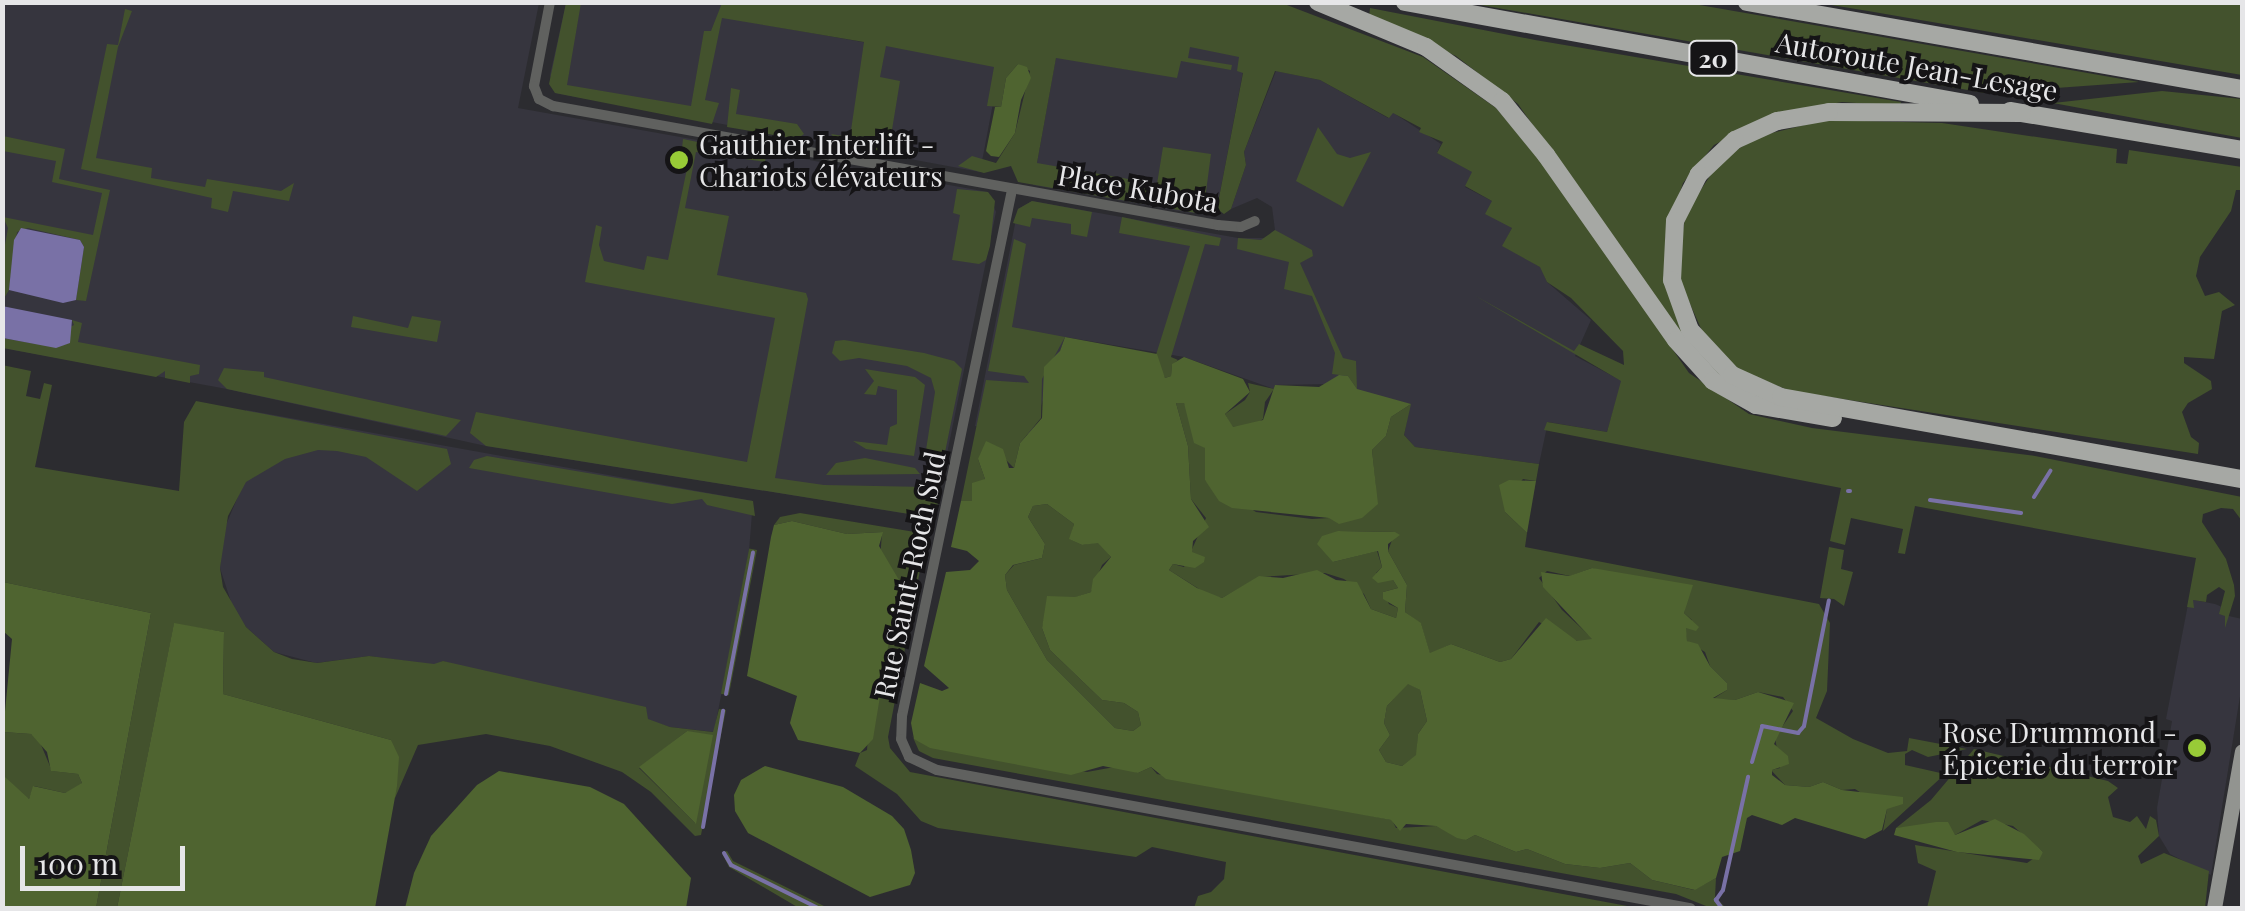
<!DOCTYPE html>
<meta charset="utf-8">
<style>
body{margin:0}
#map{position:relative;width:2245px;height:911px;overflow:hidden;background:#2c2c30;font-family:"Playfair Display",serif}
div>[style]{position:absolute}
.built>*{inset:0;background:#36353e}
.green>*{inset:0;background:#43522d;transform-origin:0 0}
.forest>*{inset:0;background:#4f6430}
.water>*{inset:0;background:#7971a6}
.stream>*{height:4px;margin:-2px;padding:0 2px;transform-origin:2px;border-radius:2px;background:#7971a6}
.street>*{height:10px;margin:-5px;padding:0 5px;transform-origin:5px;border-radius:5px;background:#60615f}
.primary>*{height:15px;margin:-7.5px;padding:0 7.5px;transform-origin:7.5px;border-radius:7.5px;background:#929490}
.highway>*{height:18px;margin:-9px;padding:0 9px;transform-origin:9px;border-radius:9px;background:#a6a8a4}
.dots>*{width:28px;height:28px;translate:-50% -50%;box-sizing:border-box;border:5px solid #151416;border-radius:50%}
span{translate:-50% -50%;white-space:nowrap;text-align:center;line-height:1.15;-webkit-text-stroke:8px #151416;paint-order:stroke}
.shield-label span{padding:2px 8px;background:#151416;border:2px solid;border-radius:8px;-webkit-text-stroke-width:0}
.shield-label{font-size:25px;color:#e6e6e8;font-weight:700}
.street-label{font-size:28px;color:#e6e6e8}
.poi-label{font-size:28px;color:#e6e6e8}
.left{translate:0 -50%;text-align:left}
.right{translate:-100% -50%;text-align:right}
.frame{position:absolute;inset:0;border:5px solid #e6e6e8;pointer-events:none}
.scale{position:absolute;left:20px;top:846px;width:165px;height:45px;box-sizing:border-box;border:5px solid #e6e6e8;border-top:0;padding-left:12px;font-size:30px;line-height:35px;white-space:nowrap;color:#e6e6e8;-webkit-text-stroke:8px #151416;paint-order:stroke}
</style>
<div id="map">
<div class="built">
<i style="clip-path:polygon(2px 3px,539px 3px,518px 108px,988px 192px,996px 212px,934px 518px,486px 446px,227px 389px,3px 348px)"></i>
<i style="clip-path:polygon(566px 3px,722px 3px,721px 14px,744px 21px,885px 46px,1004px 45px,980px 172px,555px 93px,550px 75px)"></i>
<i style="clip-path:polygon(1188px 44px,1246px 56px,1218px 203px,1220px 213px,1190px 213px,1033px 185px,1056px 57px,1148px 73px)"></i>
<i style="clip-path:polygon(1276px 71px,1320px 80px,1388px 118px,1392px 112px,1441px 144px,1437px 153px,1473px 172px,1465px 187px,1492px 201px,1512px 228px,1503px 246px,1541px 267px,1547px 282px,1591px 320px,1575px 356px,1622px 381px,1607px 432px,1548px 422px,1539px 464px,1415px 447px,1404px 435px,1410px 404px,1330px 384px,1275px 385px,1274px 389px,1184px 357px,1065px 337px,1031px 435px,975px 426px,1018px 209px,1032px 201px,1238px 238px,1267px 238px,1275px 230px,1272px 207px,1257px 198px,1231px 209px,1246px 165px,1244px 152px)"></i>
<i style="clip-path:polygon(246px 410px,753px 501px,749px 551px,714px 732px,670px 727px,443px 661px,434px 665px,369px 656px,316px 663px,274px 652px,246px 627px,233px 608px,220px 568px,223px 532px,242px 487px)"></i>
<i style="clip-path:polygon(2189px 599px,2215px 604px,2222px 607px,2220px 614px,2242px 619px,2242px 684px,2211px 875px,2170px 854px,2159px 836px,2157px 808px,2172px 721px,2166px 719px)"></i>
</div>
<div class="green">
<i style="clip-path:polygon(1279px 2px,1423px 57px,1496px 108px,1542px 162px,1689px 373px,1749px 414px,1812px 428px,2035px 456px,2242px 497px,2242px 521px,2233px 509px,2221px 508px,2203px 514px,2202px 522px,2226px 559px,2234px 585px,2235px 596px,2225px 628px,2225px 616px,2219px 614px,2225px 591px,2219px 587px,2207px 595px,2206px 602px,2193px 600px,2194px 608px,2187px 607px,2196px 558px,1915px 506px,1905px 554px,1898px 553px,1903px 529px,1851px 518px,1845px 545px,1830px 541px,1841px 488px,1544px 430px,1547px 422px,1607px 432px,1621px 381px,1474px 295px,1574px 351px,1579px 344px,1624px 365px,1623px 351px,1571px 298px,1547px 282px,1540px 267px,1502px 246px,1512px 228px,1485px 214px,1492px 201px,1465px 186px,1472px 172px,1437px 153px,1443px 142px,1419px 132px,1421px 128px,1393px 113px,1389px 118px,1320px 80px,1275px 71px,1244px 152px,1246px 165px,1231px 209px,1224px 214px,1217px 209px,1218px 203px,1243px 73px,1237px 71px,1239px 57px,1190px 47px,1188px 58px,1232px 65px,1231px 70px,1181px 61px,1177px 78px,1056px 58px,1037px 163px,1157px 184px,1163px 147px,1211px 154px,1204px 207px,1196px 213px,1018px 182px,1011px 166px,984px 173px,958px 166px,972px 156px,996px 163px,1015px 133px,1030px 71px,1018px 64px,1006px 78px,1001px 107px,987px 106px,994px 67px,886px 46px,880px 77px,900px 81px,889px 148px,882px 153px,842px 147px,831px 134px,850px 137px,864px 42px,722px 18px,705px 100px,719px 103px,712px 124px,555px 93px,549px 84px,566px 3px,581px 3px,567px 85px,691px 106px,704px 31px,711px 31px,722px 3px)"></i>
<i style="clip-path:polygon(1469px 3px,1688px 3px,2139px 82px,1985px 93px)"></i>
<i style="clip-path:polygon(1819px 3px,2242px 3px,2242px 75px,1868px 11px)"></i>
<i style="clip-path:polygon(1370px 8px,1535px 40px,1901px 102px,1900px 106px,1842px 102px,1769px 116px,1714px 145px,1683px 183px,1665px 238px,1667px 292px,1691px 343px,1740px 393px,1698px 360px,1518px 104px,1456px 56px,1369px 17px)"></i>
<i style="clip-path:polygon(125px 9px,132px 11px,118px 47px,96px 158px,152px 168px,151px 178px,205px 187px,207px 179px,281px 191px,294px 183px,289px 201px,233px 191px,228px 212px,211px 208px,212px 198px,81px 169px,107px 44px,118px 45px)"></i>
<i style="clip-path:polygon(731px 88px,740px 90px,736px 114px,797px 124px,804px 134px,797px 139px,727px 127px)"></i>
<i style="clip-path:polygon(2162px 91px,2242px 99px,2242px 138px,2053px 103px)"></i>
<i style="clip-path:polygon(1825px 120px,1942px 123px,2117px 149px,2116px 163px,2127px 164px,2129px 150px,2242px 167px,2242px 190px,2236px 190px,2231px 211px,2200px 257px,2196px 276px,2205px 296px,2219px 292px,2235px 305px,2222px 311px,2214px 359px,2184px 357px,2184px 363px,2211px 381px,2212px 389px,2188px 403px,2182px 412px,2191px 437px,2199px 443px,2198px 454px,1791px 391px,1740px 371px,1703px 333px,1682px 286px,1678px 261px,1686px 212px,1714px 170px,1735px 151px,1759px 136px)"></i>
<i style="clip-path:polygon(1318px 127px,1337px 154px,1350px 158px,1371px 152px,1343px 207px,1296px 181px)"></i>
<i style="clip-path:polygon(3px 136px,65px 149px,59px 179px,110px 190px,86px 301px,76px 300px,84px 247px,80px 240px,28px 228px,17px 232px,9px 290px,3px 300px,3px 256px,8px 228px,3px 217px,93px 235px,102px 193px,52px 182px,56px 161px,3px 151px)"></i>
<i style="clip-path:polygon(683px 139px,766px 156px,765px 162px,696px 152px,685px 208px,729px 216px,717px 275px,806px 293px,808px 299px,775px 478px,824px 485px,927px 487px,940px 496px,934px 518px,486px 446px,470px 433px,476px 412px,747px 462px,775px 318px,585px 282px,596px 225px,602px 227px,599px 245px,604px 261px,644px 270px,647px 256px,668px 260px,689px 159px,681px 157px)"></i>
<i style="clip-path:polygon(957px 189px,988px 192px,995px 201px,990px 246px,986px 260px,979px 264px,952px 260px,960px 215px,953px 213px)"></i>
<i style="clip-path:polygon(1032px 201px,1092px 212px,1087px 237px,1071px 234px,1071px 224px,1032px 218px,1030px 227px,1013px 223px,1018px 209px)"></i>
<i style="clip-path:polygon(1122px 217px,1221px 238px,1219px 246px,1205px 244px,1171px 357px,1178px 360px,1172px 365px,1171px 376px,1165px 378px,1155px 358px,1190px 246px,1119px 233px)"></i>
<i style="clip-path:polygon(1275px 230px,1312px 250px,1313px 256px,1300px 263px,1343px 358px,1356px 361px,1357px 389px,1348px 376px,1332px 374px,1335px 353px,1312px 296px,1284px 289px,1289px 262px,1237px 249px,1238px 238px,1261px 240px)"></i>
<i style="clip-path:polygon(1014px 239px,1026px 244px,1012px 327px,1065px 337px,1042px 379px,1041px 418px,1020px 443px,1014px 468px,1005px 459px,978px 459px,985px 479px,972px 501px,961px 501px,986px 380px,1029px 383px,1024px 376px,988px 371px)"></i>
<i style="clip-path:polygon(353px 316px,408px 328px,412px 316px,441px 321px,437px 342px,351px 327px)"></i>
<i style="clip-path:polygon(72px 320px,82px 323px,78px 342px,200px 365px,199px 374px,190px 376px,190px 383px,165px 378px,165px 371px,156px 377px,3px 348px,2px 338px,36px 344px,74px 325px)"></i>
<i style="clip-path:polygon(844px 340px,924px 353px,954px 361px,962px 369px,943px 462px,931px 461px,926px 450px,935px 392px,931px 378px,907px 366px,859px 358px,840px 361px,832px 353px,835px 341px)"></i>
<i style="clip-path:polygon(evenodd,2px 365px,31px 371px,26px 396px,40px 399px,44px 383px,52px 385px,35px 467px,179px 491px,184px 422px,196px 401px,447px 449px,451px 464px,417px 491px,366px 457px,337px 451px,318px 450px,285px 459px,246px 482px,228px 516px,220px 568px,223px 587px,246px 627px,274px 652px,292px 659px,317px 663px,369px 656px,434px 664px,443px 661px,646px 707px,648px 719px,670px 727px,713px 732px,719px 709px,726px 710px,701px 835px,695px 836px,651px 792px,622px 772px,550px 746px,486px 734px,418px 745px,395px 798px,391px 740px,223px 694px,224px 632px,174px 624px,117px 908px,96px 908px,151px 613px,3px 582px,2px 365px,687px 731px,695px 823px,639px 768px,687px 731px)"></i>
<i style="clip-path:polygon(224px 368px,264px 372px,264px 377px,461px 420px,446px 436px,227px 389px,218px 380px)"></i>
<i style="clip-path:polygon(865px 369px,915px 377px,925px 385px,914px 456px,866px 449px,853px 441px,887px 445px,890px 427px,897px 424px,897px 390px,878px 386px,876px 395px,864px 394px,874px 381px)"></i>
<i style="clip-path:polygon(1248px 383px,1274px 389px,1265px 402px,1263px 419px,1253px 426px,1232px 427px,1225px 414px,1245px 400px,1250px 392px)"></i>
<i style="clip-path:polygon(1176px 403px,1184px 403px,1205px 448px,1205px 480px,1256px 512px,1312px 519px,1329px 518px,1376px 489px,1372px 450px,1386px 436px,1391px 417px,1411px 404px,1404px 435px,1415px 447px,1539px 464px,1536px 481px,1523px 479px,1506px 499px,1505px 512px,1527px 533px,1525px 547px,1819px 604px,1830px 623px,1827px 691px,1816px 718px,1853px 739px,1888px 753px,1907px 751px,1909px 738px,1967px 749px,1928px 757px,1912px 750px,1905px 754px,1905px 765px,1945px 774px,1883px 831px,1887px 809px,1855px 789px,1842px 790px,1823px 782px,1809px 787px,1785px 785px,1771px 770px,1780px 768px,1775px 737px,1793px 711px,1783px 697px,1758px 692px,1735px 700px,1713px 699px,1727px 690px,1727px 683px,1710px 666px,1705px 652px,1687px 641px,1685px 627px,1692px 620px,1684px 613px,1686px 601px,1592px 568px,1570px 576px,1547px 571px,1539px 578px,1562px 610px,1593px 639px,1588px 643px,1577px 641px,1539px 622px,1511px 659px,1500px 662px,1451px 644px,1430px 654px,1421px 624px,1405px 612px,1407px 585px,1388px 551px,1395px 532px,1338px 531px,1333px 562px,1377px 551px,1382px 567px,1376px 573px,1393px 580px,1398px 588px,1383px 592px,1389px 604px,1398px 608px,1396px 618px,1371px 609px,1364px 594px,1344px 579px,1325px 573px,1259px 577px,1222px 598px,1207px 594px,1169px 570px,1173px 564px,1184px 567px,1206px 518px,1191px 499px,1188px 446px)"></i>
<i style="clip-path:polygon(487px 456px,753px 501px,755px 516px,707px 505px,702px 499px,672px 504px,469px 468px,474px 460px)"></i>
<i style="clip-path:polygon(865px 458px,915px 468px,920px 474px,826px 475px,836px 463px)"></i>
<i style="clip-path:polygon(1047px 504px,1074px 524px,1070px 539px,1082px 545px,1099px 542px,1111px 557px,1102px 565px,1091px 592px,1047px 607px,1042px 628px,1050px 650px,1102px 700px,1124px 703px,1138px 712px,1141px 725px,1133px 731px,1115px 728px,1047px 660px,1007px 590px,1005px 575px,1014px 565px,1042px 558px,1045px 544px,1028px 517px,1033px 506px)"></i>
<i style="clip-path:polygon(800px 513px,927px 534px,888px 737px,890px 748px,910px 772px,1638px 908px,1194px 908px,1198px 896px,1211px 892px,1224px 879px,1226px 862px,1152px 847px,1136px 857px,938px 828px,921px 821px,897px 794px,855px 766px,860px 753px,867px 750px,882px 532px,847px 534px,792px 521px,774px 525px,780px 517px)"></i>
<i style="clip-path:polygon(1829px 547px,1844px 550px,1841px 569px,1853px 572px,1844px 606px,1834px 599px,1820px 598px)"></i>
<i style="left:757px;top:550px;width:148px;height:8px;rotate:101deg"></i>
<i style="clip-path:polygon(1408px 683px,1420px 690px,1427px 721px,1418px 734px,1417px 755px,1402px 766px,1386px 762px,1379px 750px,1390px 735px,1384px 723px,1387px 706px)"></i>
<i style="clip-path:polygon(3px 732px,31px 734px,39px 740px,52px 771px,78px 774px,82px 783px,78px 789px,65px 793px,34px 786px,29px 799px,24px 797px,3px 775px)"></i>
<i style="clip-path:polygon(911px 733px,914px 739px,1087px 772px,1120px 766px,1138px 773px,1151px 767px,1157px 774px,1392px 820px,1396px 828px,1436px 826px,1466px 840px,1475px 835px,1516px 852px,1527px 849px,1565px 864px,1600px 868px,1630px 863px,1652px 880px,1694px 890px,1716px 878px,1715px 897px,1726px 908px,1711px 908px,1676px 894px,933px 758px,919px 751px)"></i>
<i style="clip-path:polygon(1974px 749px,2108px 781px,2118px 788px,2108px 797px,2113px 817px,2130px 822px,2137px 816px,2146px 829px,2150px 816px,2156px 820px,2159px 836px,2138px 856px,2141px 864px,2164px 853px,2209px 871px,2205px 908px,1927px 908px,1936px 871px,1918px 863px,1915px 845px,2027px 863px,2043px 852px,2013px 826px,1982px 820px,1955px 835px,1918px 827px,1896px 828px,1931px 800px)"></i>
<i style="clip-path:polygon(727px 851px,733px 861px,828px 908px,799px 908px,729px 867px,722px 853px)"></i>
</div>
<div class="forest">
<i style="clip-path:polygon(1018px 64px,1027px 67px,1031px 78px,1021px 100px,1015px 133px,999px 157px,991px 156px,986px 151px,995px 107px,1001px 107px,1006px 78px)"></i>
<i style="clip-path:polygon(evenodd,1065px 337px,1157px 354px,1165px 378px,1171px 376px,1172px 364px,1184px 357px,1243px 379px,1250px 392px,1225px 414px,1233px 427px,1263px 420px,1275px 385px,1319px 387px,1339px 375px,1348px 376px,1357px 389px,1411px 404px,1391px 417px,1386px 436px,1372px 450px,1378px 504px,1362px 518px,1339px 524px,1329px 518px,1232px 508px,1219px 501px,1205px 480px,1205px 448px,1194px 443px,1184px 403px,1176px 403px,1188px 446px,1191px 499px,1209px 527px,1193px 541px,1192px 552px,1205px 557px,1204px 562px,1195px 568px,1173px 564px,1169px 570px,1197px 588px,1222px 598px,1259px 576px,1283px 578px,1317px 570px,1336px 580px,1357px 582px,1371px 609px,1396px 618px,1398px 608px,1383px 599px,1383px 592px,1398px 588px,1393px 580px,1378px 583px,1372px 578px,1382px 567px,1378px 551px,1333px 562px,1317px 544px,1322px 536px,1338px 531px,1395px 532px,1400px 535px,1388px 544px,1388px 551px,1407px 585px,1405px 612px,1421px 623px,1430px 653px,1451px 644px,1500px 662px,1511px 659px,1546px 618px,1577px 641px,1592px 639px,1543px 587px,1541px 572px,1569px 576px,1592px 568px,1693px 585px,1684px 613px,1699px 627px,1696px 631px,1686px 628px,1687px 641px,1698px 644px,1710px 666px,1727px 683px,1727px 690px,1713px 698px,1735px 700px,1758px 692px,1794px 703px,1774px 744px,1788px 756px,1789px 764px,1772px 770px,1772px 775px,1785px 785px,1809px 787px,1823px 782px,1842px 790px,1903px 797px,1903px 804px,1887px 809px,1882px 830px,1865px 839px,1795px 818px,1782px 825px,1752px 815px,1747px 818px,1740px 851px,1722px 857px,1716px 878px,1695px 890px,1652px 880px,1630px 863px,1600px 868px,1565px 864px,1527px 849px,1516px 852px,1475px 835px,1466px 840px,1457px 838px,1436px 826px,1406px 824px,1400px 831px,1391px 820px,1166px 779px,1151px 767px,1138px 773px,1103px 766px,1071px 775px,930px 748px,914px 739px,911px 723px,920px 683px,942px 691px,949px 688px,924px 666px,946px 572px,970px 570px,979px 561px,967px 551px,951px 547px,961px 501px,972px 501px,972px 483px,985px 479px,978px 459px,986px 441px,1003px 449px,1009px 468px,1014px 468px,1020px 443px,1042px 418px,1044px 367px,1060px 351px,1065px 337px,1047px 504px,1074px 524px,1069px 539px,1082px 545px,1098px 543px,1111px 557px,1093px 579px,1091px 592px,1075px 597px,1047px 596px,1042px 628px,1050px 650px,1102px 700px,1124px 703px,1138px 712px,1141px 725px,1133px 731px,1115px 728px,1047px 660px,1007px 590px,1005px 575px,1013px 565px,1042px 558px,1045px 544px,1028px 517px,1033px 506px,1047px 504px,1065px 337px,1408px 684px,1420px 690px,1427px 721px,1418px 734px,1416px 755px,1402px 766px,1386px 762px,1379px 750px,1390px 735px,1384px 723px,1387px 706px,1408px 684px)"></i>
<i style="clip-path:polygon(1509px 480px,1536px 481px,1527px 533px,1505px 512px,1499px 485px)"></i>
<i style="clip-path:polygon(792px 521px,847px 534px,883px 532px,879px 546px,899px 580px,873px 739px,860px 753px,798px 740px,790px 723px,797px 696px,747px 676px,771px 537px,774px 525px)"></i>
<i style="clip-path:polygon(3px 582px,151px 613px,96px 908px,3px 908px,3px 775px,29px 799px,33px 786px,65px 793px,82px 783px,78px 774px,51px 771px,47px 752px,31px 734px,3px 732px,12px 639px,3px 631px)"></i>
<i style="clip-path:polygon(174px 623px,224px 632px,223px 694px,391px 740px,399px 757px,397px 786px,375px 908px,117px 908px)"></i>
<i style="clip-path:polygon(687px 731px,713px 735px,696px 824px,639px 767px)"></i>
<i style="clip-path:polygon(765px 766px,843px 787px,892px 816px,904px 829px,911px 850px,915px 873px,910px 885px,870px 897px,748px 833px,735px 811px,734px 795px,741px 780px)"></i>
<i style="clip-path:polygon(499px 771px,590px 787px,624px 804px,691px 878px,686px 908px,405px 908px,414px 873px,431px 836px,477px 785px)"></i>
<i style="clip-path:polygon(1995px 819px,2024px 834px,2043px 852px,2039px 860px,1957px 852px,1894px 835px,1896px 828px,1936px 822px,1948px 822px,1955px 835px)"></i>
</div>
<div class="water">
<i style="clip-path:polygon(21px 228px,80px 240px,84px 247px,76px 300px,63px 303px,9px 290px,14px 240px)"></i>
<i style="clip-path:polygon(2px 306px,72px 320px,70px 343px,56px 348px,3px 338px)"></i>
</div>
<div class="stream">
<i style="left:1848px;top:491px;width:2px"></i>
<i style="left:2034px;top:497px;width:31px;rotate:-58deg"></i>
<i style="left:1930px;top:500px;width:92px;rotate:8.1deg"></i>
<i style="left:726px;top:694px;width:144px;rotate:-79.2deg"></i>
<i style="left:1752px;top:762px;width:37px;rotate:-74deg"></i>
<i style="left:1762px;top:726px;width:37px;rotate:11deg"></i>
<i style="left:1798px;top:733px;width:9px;rotate:-49deg"></i>
<i style="left:1804px;top:726px;width:128px;rotate:-78.8deg"></i>
<i style="left:703px;top:827px;width:118px;rotate:-80.2deg"></i>
<i style="left:724px;top:853px;width:14px;rotate:60deg"></i>
<i style="left:731px;top:865px;width:97px;rotate:26.3deg"></i>
<i style="left:1721px;top:907px;width:9px;rotate:-126deg"></i>
<i style="left:1716px;top:900px;width:12px;rotate:-55deg"></i>
<i style="left:1723px;top:890px;width:116px;rotate:-77.5deg"></i>
</div>
<div class="street">
<i style="left:550px;top:2px;width:86px;rotate:100.8deg"></i>
<i style="left:534px;top:86px;width:14px;rotate:69deg"></i>
<i style="left:539px;top:99px;width:16px;rotate:27deg"></i>
<i style="left:553px;top:106px;width:676px;rotate:10.15deg"></i>
<i style="left:1218px;top:225px;width:23px;rotate:5deg"></i>
<i style="left:1241px;top:227px;width:15px;rotate:-23deg"></i>
<i style="left:1012px;top:190px;width:537px;rotate:101.81deg"></i>
<i style="left:902px;top:716px;width:23px;rotate:92deg"></i>
<i style="left:901px;top:739px;width:20px;rotate:66deg"></i>
<i style="left:909px;top:757px;width:31px;rotate:25deg"></i>
<i style="left:937px;top:770px;width:766px;rotate:10.39deg"></i>
</div>
<div class="primary">
<i style="left:2214px;top:908px;width:159px;rotate:-79.9deg"></i>
</div>
<div class="highway">
<i style="left:1318px;top:2px;width:117px;rotate:22.6deg"></i>
<i style="left:1426px;top:47px;width:93px;rotate:35.4deg"></i>
<i style="left:1502px;top:101px;width:70px;rotate:50.8deg"></i>
<i style="left:1546px;top:155px;width:226px;rotate:54.9deg"></i>
<i style="left:1676px;top:340px;width:55px;rotate:47.9deg"></i>
<i style="left:1713px;top:381px;width:49px;rotate:29.2deg"></i>
<i style="left:1756px;top:405px;width:78px;rotate:9.6deg"></i>
<i style="left:1405px;top:2px;width:574px;rotate:10.23deg"></i>
<i style="left:1747px;top:2px;width:503px;rotate:9.97deg"></i>
<i style="left:2010px;top:111px;width:235px;rotate:9.5deg"></i>
<i style="left:2022px;top:113px;width:193px;rotate:-179.7deg"></i>
<i style="left:1829px;top:112px;width:53px;rotate:170.2deg"></i>
<i style="left:1777px;top:121px;width:46px;rotate:155.7deg"></i>
<i style="left:1735px;top:140px;width:50px;rotate:136.6deg"></i>
<i style="left:1699px;top:174px;width:53px;rotate:117.1deg"></i>
<i style="left:1675px;top:221px;width:59px;rotate:92.9deg"></i>
<i style="left:1672px;top:280px;width:53px;rotate:70.2deg"></i>
<i style="left:1690px;top:330px;width:62px;rotate:47deg"></i>
<i style="left:1732px;top:375px;width:54px;rotate:24.2deg"></i>
<i style="left:1781px;top:397px;width:468px;rotate:10.1deg"></i>
</div>
<div class="dots">
<i style="left:679px;top:160px;background:#98cb37"></i>
<i style="left:2197px;top:748px;background:#98cb37"></i>
</div>
<div class="shield-label">
<span style="left:1713px;top:58px">20</span>
</div>
<div class="street-label">
<span style="left:1917px;top:66px;rotate:10deg">Autoroute Jean-Lesage</span>
<span style="left:1138px;top:188px;rotate:10deg">Place Kubota</span>
<span style="left:909px;top:575px;rotate:-78deg">Rue Saint-Roch Sud</span>
</div>
<div class="poi-label">
<span class="left" style="left:699px;top:160px">Gauthier Interlift -<br>Chariots élévateurs</span>
<span class="right" style="left:2177px;top:748px">Rose Drummond -<br>Épicerie du terroir</span>
</div>
<div class="frame"></div>
<div class="scale">100 m</div>
</div>
